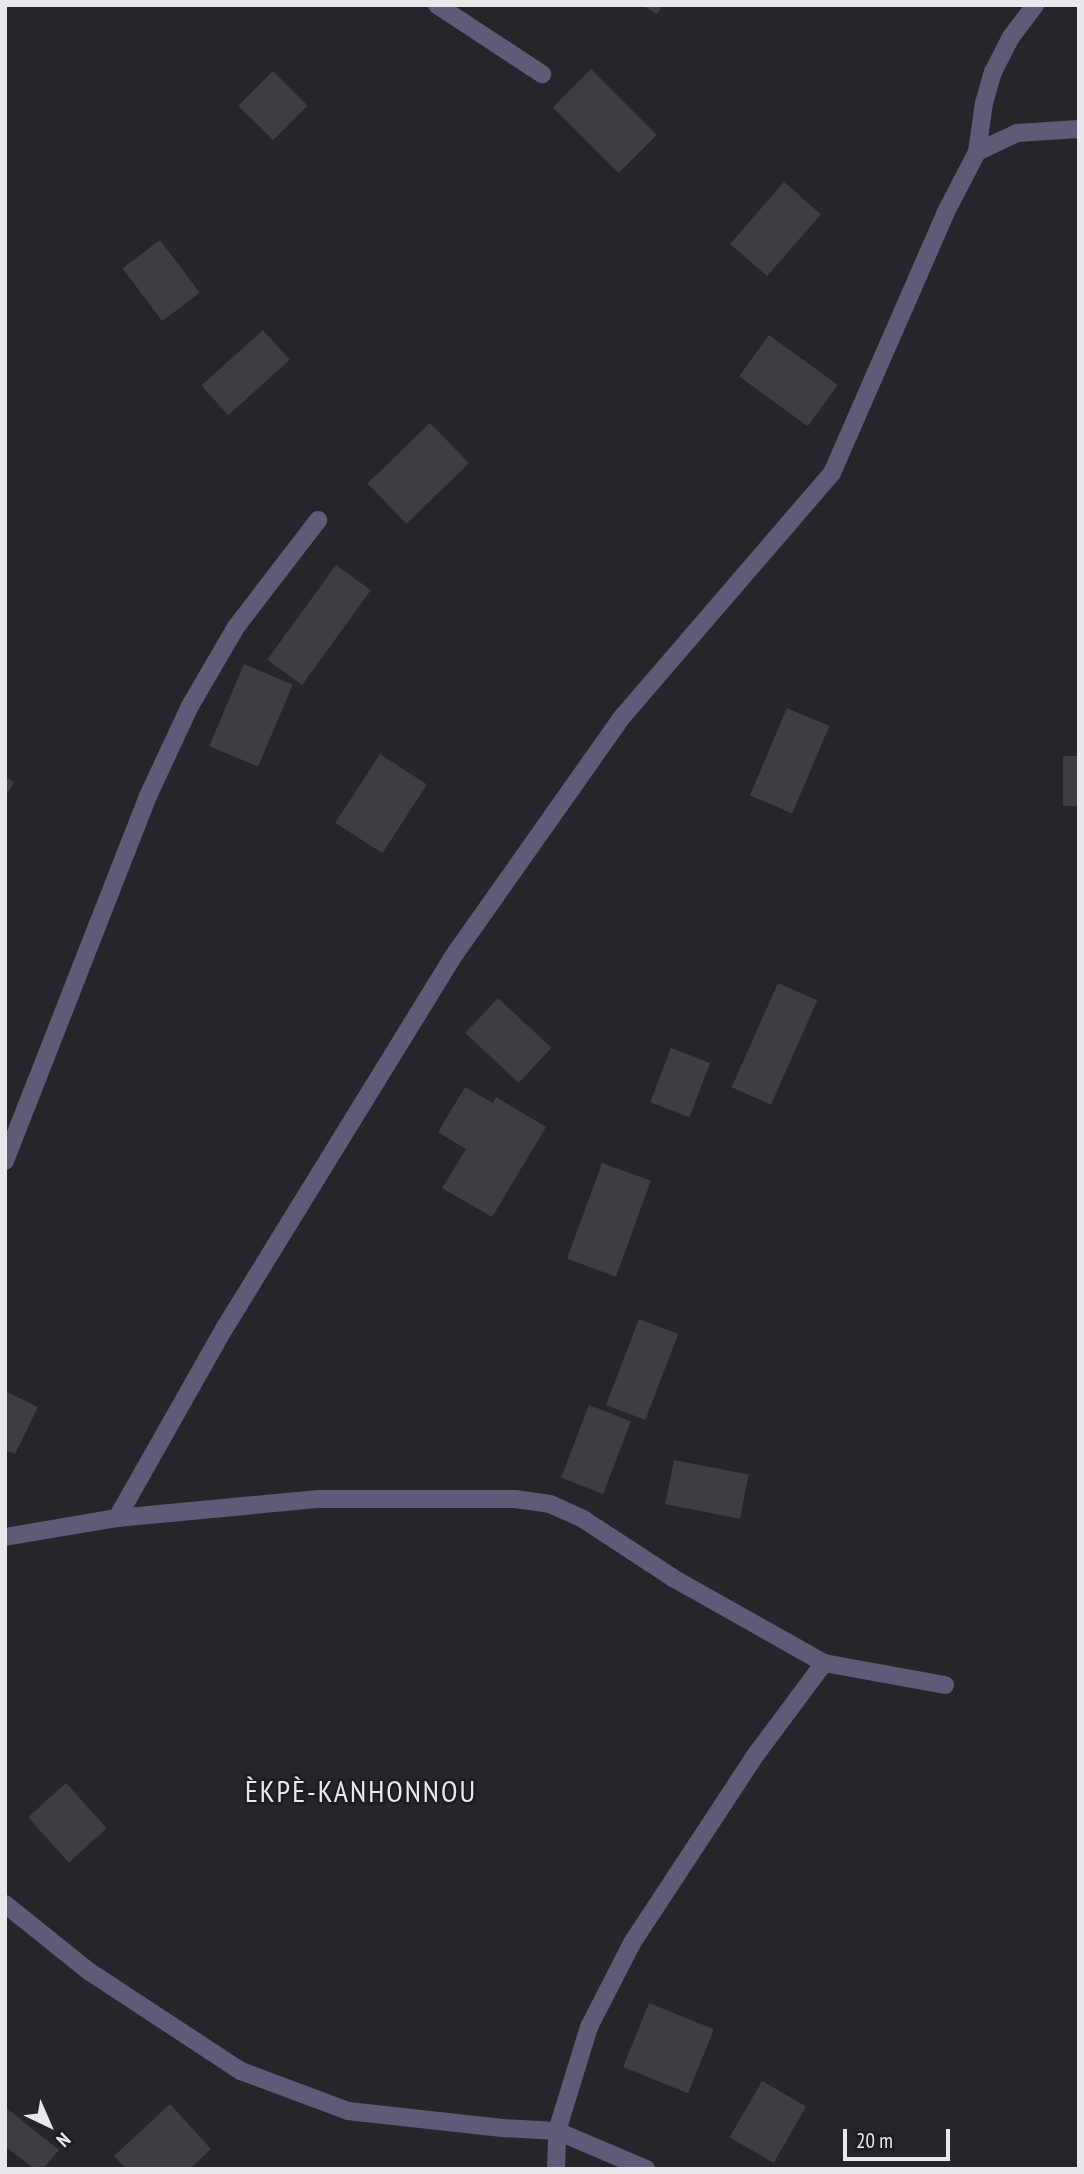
<!DOCTYPE html>
<meta charset="utf-8">
<style>
body{margin:0}
#map{position:relative;width:1084px;height:2174px;overflow:hidden;background:#26252b;font-family:"PT Sans Narrow",sans-serif}
div>[style]{position:absolute}
.building>*{inset:0;background:#3e3d43;transform-origin:0 0}
.street>*{height:18px;margin:-9px;padding:0 9px;transform-origin:9px;border-radius:9px;background:#605a79}
span{translate:-50% -50%;white-space:nowrap;text-align:center;line-height:1.15;-webkit-text-stroke:5px #1d1c21;paint-order:stroke}
.quarter-label{font-size:30px;color:#e9e8ec;letter-spacing:2px}
.frame{position:absolute;inset:0;border:7px solid #e9e8ec;pointer-events:none}
.north{position:absolute;left:14px;top:2090px;width:70px;height:70px;-webkit-text-stroke:5px #1d1c21;paint-order:stroke;rotate:136deg;font-size:19px;font-weight:700;line-height:28px;text-align:center;color:#e9e8ec}
.north::after{content:'';display:block;margin:auto;width:24px;height:32px;background:#e9e8ec;clip-path:polygon(50% 0,100% 100%,50% 72%,0 100%)}
.scale{position:absolute;left:843px;top:2129px;width:107px;height:32px;box-sizing:border-box;border:4px solid #e9e8ec;border-top:0;padding-left:9px;font-size:21px;line-height:24px;white-space:nowrap;color:#e9e8ec;-webkit-text-stroke:5px #1d1c21;paint-order:stroke}
</style>
<div id="map">
<div class="building">
<i style="clip-path:polygon(642px 5px,663px 5px,657px 14px)"></i>
<i style="left:591px;top:69px;width:93px;height:54px;rotate:45deg"></i>
<i style="left:273px;top:71px;width:49px;height:49px;rotate:45deg"></i>
<i style="left:784px;top:182px;width:49px;height:82px;rotate:41deg"></i>
<i style="left:160px;top:240px;width:66px;height:47px;rotate:53deg"></i>
<i style="left:263px;top:330px;width:40px;height:83px;rotate:48deg"></i>
<i style="left:769px;top:335px;width:85px;height:51px;rotate:36deg"></i>
<i style="left:430px;top:423px;width:56px;height:87px;rotate:46deg"></i>
<i style="left:336px;top:565px;width:43px;height:117px;rotate:36deg"></i>
<i style="left:244px;top:664px;width:53px;height:89px;rotate:23deg"></i>
<i style="left:787px;top:708px;width:46px;height:95px;rotate:23deg"></i>
<i style="left:380px;top:754px;width:56px;height:82px;rotate:33deg"></i>
<i style="left:1063px;top:756px;width:16px;height:50px"></i>
<i style="clip-path:polygon(5px 777px,14px 782px,5px 797px)"></i>
<i style="left:778px;top:983px;width:43px;height:114px;rotate:24deg"></i>
<i style="left:498px;top:998px;width:73px;height:48px;rotate:43deg"></i>
<i style="left:671px;top:1048px;width:42px;height:58px;rotate:21deg"></i>
<i style="clip-path:polygon(465px 1087px,493px 1103px,496px 1097px,546px 1127px,492px 1217px,442px 1188px,466px 1149px,438px 1132px)"></i>
<i style="left:602px;top:1163px;width:52px;height:102px;rotate:20deg"></i>
<i style="left:639px;top:1319px;width:42px;height:92px;rotate:21deg"></i>
<i style="clip-path:polygon(5px 1391px,38px 1407px,15px 1454px,5px 1450px)"></i>
<i style="left:589px;top:1405px;width:45px;height:78px;rotate:21deg"></i>
<i style="left:674px;top:1460px;width:76px;height:45px;rotate:11deg"></i>
<i style="left:66px;top:1783px;width:61px;height:51px;rotate:48deg"></i>
<i style="left:649px;top:2003px;width:70px;height:69px;rotate:22deg"></i>
<i style="left:762px;top:2081px;width:51px;height:65px;rotate:30deg"></i>
<i style="clip-path:polygon(170px 2104px,211px 2149px,190px 2169px,126px 2169px,114px 2156px)"></i>
<i style="clip-path:polygon(5px 2107px,59px 2150px,43px 2169px,34px 2169px,5px 2146px)"></i>
</div>
<div class="street">
<i style="left:437px;top:5px;width:126px;rotate:33.3deg"></i>
<i style="left:977px;top:152px;width:44px;rotate:-25.4deg"></i>
<i style="left:1017px;top:133px;width:62px;rotate:-3.7deg"></i>
<i style="left:5px;top:1161px;width:392px;rotate:-68.6deg"></i>
<i style="left:148px;top:796px;width:99px;rotate:-65deg"></i>
<i style="left:190px;top:706px;width:91px;rotate:-59.8deg"></i>
<i style="left:236px;top:627px;width:135px;rotate:-52.5deg"></i>
<i style="left:117px;top:1518px;width:217px;rotate:-60.5deg"></i>
<i style="left:224px;top:1329px;width:435px;rotate:-58.4deg"></i>
<i style="left:452px;top:958px;width:296px;rotate:-54.8deg"></i>
<i style="left:623px;top:716px;width:321px;rotate:-49.3deg"></i>
<i style="left:832px;top:473px;width:289px;rotate:-66.4deg"></i>
<i style="left:948px;top:208px;width:63px;rotate:-62.6deg"></i>
<i style="left:977px;top:152px;width:49px;rotate:-81.9deg"></i>
<i style="left:984px;top:103px;width:32px;rotate:-74deg"></i>
<i style="left:993px;top:72px;width:39px;rotate:-63deg"></i>
<i style="left:1011px;top:37px;width:40px;rotate:-53deg"></i>
<i style="left:5px;top:1537px;width:114px;rotate:-9.6deg"></i>
<i style="left:117px;top:1518px;width:203px;rotate:-5.4deg"></i>
<i style="left:319px;top:1499px;width:196px"></i>
<i style="left:515px;top:1499px;width:35px;rotate:8deg"></i>
<i style="left:550px;top:1504px;width:36px;rotate:24deg"></i>
<i style="left:583px;top:1519px;width:108px;rotate:33.2deg"></i>
<i style="left:673px;top:1578px;width:173px;rotate:29.4deg"></i>
<i style="left:5px;top:1904px;width:109px;rotate:38.7deg"></i>
<i style="left:90px;top:1972px;width:181px;rotate:33.3deg"></i>
<i style="left:241px;top:2071px;width:114px;rotate:20.5deg"></i>
<i style="left:348px;top:2111px;width:155px;rotate:6.3deg"></i>
<i style="left:502px;top:2128px;width:55px;rotate:3.1deg"></i>
<i style="left:557px;top:2131px;width:97px;rotate:23.1deg"></i>
<i style="left:556px;top:2169px;width:38px;rotate:-88deg"></i>
<i style="left:557px;top:2131px;width:109px;rotate:-72.9deg"></i>
<i style="left:589px;top:2027px;width:94px;rotate:-62.9deg"></i>
<i style="left:632px;top:1943px;width:227px;rotate:-56.7deg"></i>
<i style="left:757px;top:1753px;width:112px;rotate:-53.3deg"></i>
<i style="left:824px;top:1663px;width:123px;rotate:10.3deg"></i>
</div>
<div class="quarter-label">
<span style="left:361px;top:1791px">ÈKPÈ-KANHONNOU</span>
</div>
<div class="frame"></div>
<div class="north">N</div>
<div class="scale">20 m</div>
</div>
